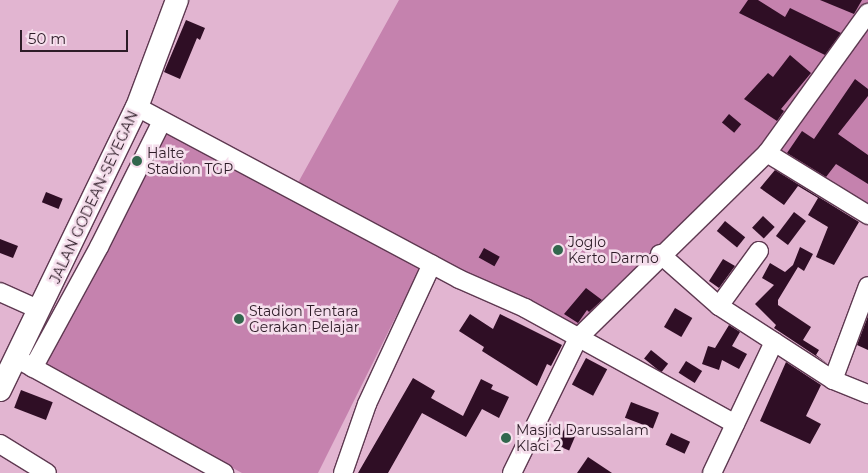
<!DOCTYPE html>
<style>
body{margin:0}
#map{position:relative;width:868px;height:473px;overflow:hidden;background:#e2b5d1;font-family:Montserrat,sans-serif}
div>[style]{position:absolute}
.green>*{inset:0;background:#c582ae}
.building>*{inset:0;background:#2f0e25;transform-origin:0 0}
.roads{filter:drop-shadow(1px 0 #5e3951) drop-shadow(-1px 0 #5e3951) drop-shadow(0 1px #5e3951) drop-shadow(0 -1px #5e3951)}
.minor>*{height:18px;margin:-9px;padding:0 9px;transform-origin:9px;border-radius:9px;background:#fff}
.major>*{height:22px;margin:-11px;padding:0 11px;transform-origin:11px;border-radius:11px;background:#fff}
.dots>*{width:14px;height:14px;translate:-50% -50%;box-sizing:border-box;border:2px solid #f5deec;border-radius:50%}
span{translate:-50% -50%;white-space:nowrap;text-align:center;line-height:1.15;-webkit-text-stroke:5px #f5deec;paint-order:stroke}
.poi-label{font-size:14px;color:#2d1c27}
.left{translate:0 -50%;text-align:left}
.street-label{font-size:14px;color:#2d1c27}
.scale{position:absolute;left:20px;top:30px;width:108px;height:22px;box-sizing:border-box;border:2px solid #2d1c27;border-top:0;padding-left:6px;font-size:15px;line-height:18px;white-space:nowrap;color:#2d1c27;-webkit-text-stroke:4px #f5deec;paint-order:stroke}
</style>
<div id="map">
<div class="green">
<i style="clip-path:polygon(399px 0,868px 0,868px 215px,767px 153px,578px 338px,294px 190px)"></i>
<i style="clip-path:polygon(162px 121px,420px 268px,318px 473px,242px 473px,37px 361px)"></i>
</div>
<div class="building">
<i style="clip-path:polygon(748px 0,758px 0,785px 17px,790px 8px,841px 33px,825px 55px,739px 13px)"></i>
<i style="clip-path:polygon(820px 0,862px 0,854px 14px)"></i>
<i style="clip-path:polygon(186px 20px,205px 28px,200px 40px,197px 38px,180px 79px,164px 72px)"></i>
<i style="clip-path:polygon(790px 55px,811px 73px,781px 109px,784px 111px,777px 121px,744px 99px,768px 73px,773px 77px)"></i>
<i style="clip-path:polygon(855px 79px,868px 89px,868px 96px,838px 134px,868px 155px,868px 184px,836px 164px,826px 177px,787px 153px,802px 131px,814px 139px)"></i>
<i style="left:729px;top:114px;width:16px;height:11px;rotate:40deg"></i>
<i style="clip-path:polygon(775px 170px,859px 222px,834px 265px,816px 257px,828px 227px,808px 215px,818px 198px,798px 186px,784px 205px,760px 188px)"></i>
<i style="left:46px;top:192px;width:18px;height:11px;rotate:22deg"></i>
<i style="left:794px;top:212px;width:15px;height:30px;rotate:37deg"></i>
<i style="left:763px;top:216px;width:16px;height:16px;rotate:43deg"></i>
<i style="left:725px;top:221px;width:26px;height:13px;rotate:39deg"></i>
<i style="clip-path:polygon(0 239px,18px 246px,13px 258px,0 253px)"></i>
<i style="clip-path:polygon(800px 247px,813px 254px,804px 271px,798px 267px,778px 300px,778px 305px,811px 327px,803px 340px,819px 350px,816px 355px,828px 364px,774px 328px,776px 325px,755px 304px,774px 285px,762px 278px,770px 263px,785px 272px,793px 265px)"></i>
<i style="left:484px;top:248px;width:18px;height:11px;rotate:29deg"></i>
<i style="clip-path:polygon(723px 259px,735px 266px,719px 288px,709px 281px)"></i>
<i style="clip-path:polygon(586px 288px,602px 300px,589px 312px,587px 310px,578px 323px,564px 314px)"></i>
<i style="left:675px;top:308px;width:20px;height:22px;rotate:30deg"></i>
<i style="clip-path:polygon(470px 314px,493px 329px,500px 314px,562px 345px,551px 366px,547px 364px,537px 386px,482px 351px,484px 347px,459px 331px)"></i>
<i style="clip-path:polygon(868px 316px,868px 350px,857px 345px)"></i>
<i style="clip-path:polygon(729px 325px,740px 332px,732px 346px,747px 354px,739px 369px,722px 360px,719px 370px,702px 364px,708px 346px,715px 348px)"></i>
<i style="left:651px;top:350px;width:22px;height:11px;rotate:39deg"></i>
<i style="left:586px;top:358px;width:24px;height:30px;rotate:28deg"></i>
<i style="left:686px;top:361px;width:19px;height:14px;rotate:32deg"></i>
<i style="clip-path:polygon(786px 362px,821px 385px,806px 416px,821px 424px,810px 444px,760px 421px)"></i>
<i style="clip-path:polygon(413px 378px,435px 391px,431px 398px,463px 416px,481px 379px,493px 385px,491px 389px,509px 397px,499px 418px,482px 409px,466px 437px,422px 413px,388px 473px,358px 473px)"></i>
<i style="left:21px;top:390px;width:34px;height:19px;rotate:21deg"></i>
<i style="left:631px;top:402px;width:30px;height:17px;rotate:21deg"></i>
<i style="left:565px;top:427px;width:13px;height:20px;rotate:23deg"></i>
<i style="left:671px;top:433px;width:21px;height:13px;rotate:25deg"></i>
<i style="clip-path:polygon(588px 457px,612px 473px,577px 473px)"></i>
</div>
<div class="roads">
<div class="minor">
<i style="left:137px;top:107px;width:365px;rotate:28.1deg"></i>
<i style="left:459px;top:279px;width:72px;rotate:23.7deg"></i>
<i style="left:525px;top:308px;width:240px;rotate:28.9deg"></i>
<i style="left:767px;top:153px;width:119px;rotate:31.5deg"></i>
<i style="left:660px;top:254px;width:79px;rotate:41.4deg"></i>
<i style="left:719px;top:306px;width:136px;rotate:33deg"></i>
<i style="left:833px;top:380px;width:38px;rotate:22deg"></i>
<i style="left:0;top:292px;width:44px;rotate:24.2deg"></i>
<i style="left:719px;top:306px;width:68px;rotate:-54deg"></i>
<i style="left:23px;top:362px;width:230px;rotate:28.9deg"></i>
<i style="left:33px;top:368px;width:138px;rotate:-61.4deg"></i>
<i style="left:99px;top:247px;width:141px;rotate:-63.4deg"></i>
<i style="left:833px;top:380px;width:100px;rotate:-69.6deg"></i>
<i style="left:0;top:444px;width:55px;rotate:31.7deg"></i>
<i style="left:343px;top:473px;width:73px;rotate:-70.8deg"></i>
<i style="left:367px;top:404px;width:154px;rotate:-65.1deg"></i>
<i style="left:512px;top:473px;width:150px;rotate:-63.9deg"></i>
<i style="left:578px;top:338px;width:264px;rotate:-44.4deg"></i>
<i style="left:767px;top:153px;width:173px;rotate:-54.2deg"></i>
<i style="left:712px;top:473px;width:145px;rotate:-64.7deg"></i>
</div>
<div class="major">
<i style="left:0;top:390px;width:314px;rotate:-64.2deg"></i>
<i style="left:137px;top:107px;width:114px;rotate:-69.5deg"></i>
</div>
</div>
<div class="dots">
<i style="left:137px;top:161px;background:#31674d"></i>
<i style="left:558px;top:250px;background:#31674d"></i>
<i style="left:239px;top:319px;background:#31674d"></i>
<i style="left:506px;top:438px;background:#31674d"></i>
</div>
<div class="poi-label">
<span class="left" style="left:147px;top:161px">Halte<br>Stadion TGP</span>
<span class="left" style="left:568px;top:250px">Joglo<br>Kerto Darmo</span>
<span class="left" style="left:249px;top:319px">Stadion Tentara<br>Gerakan Pelajar</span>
<span class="left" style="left:516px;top:438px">Masjid Darussalam<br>Klaci 2</span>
</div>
<div class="street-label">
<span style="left:94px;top:197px;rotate:-65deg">JALAN GODEAN-SEYEGAN</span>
</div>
<div class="scale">50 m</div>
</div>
